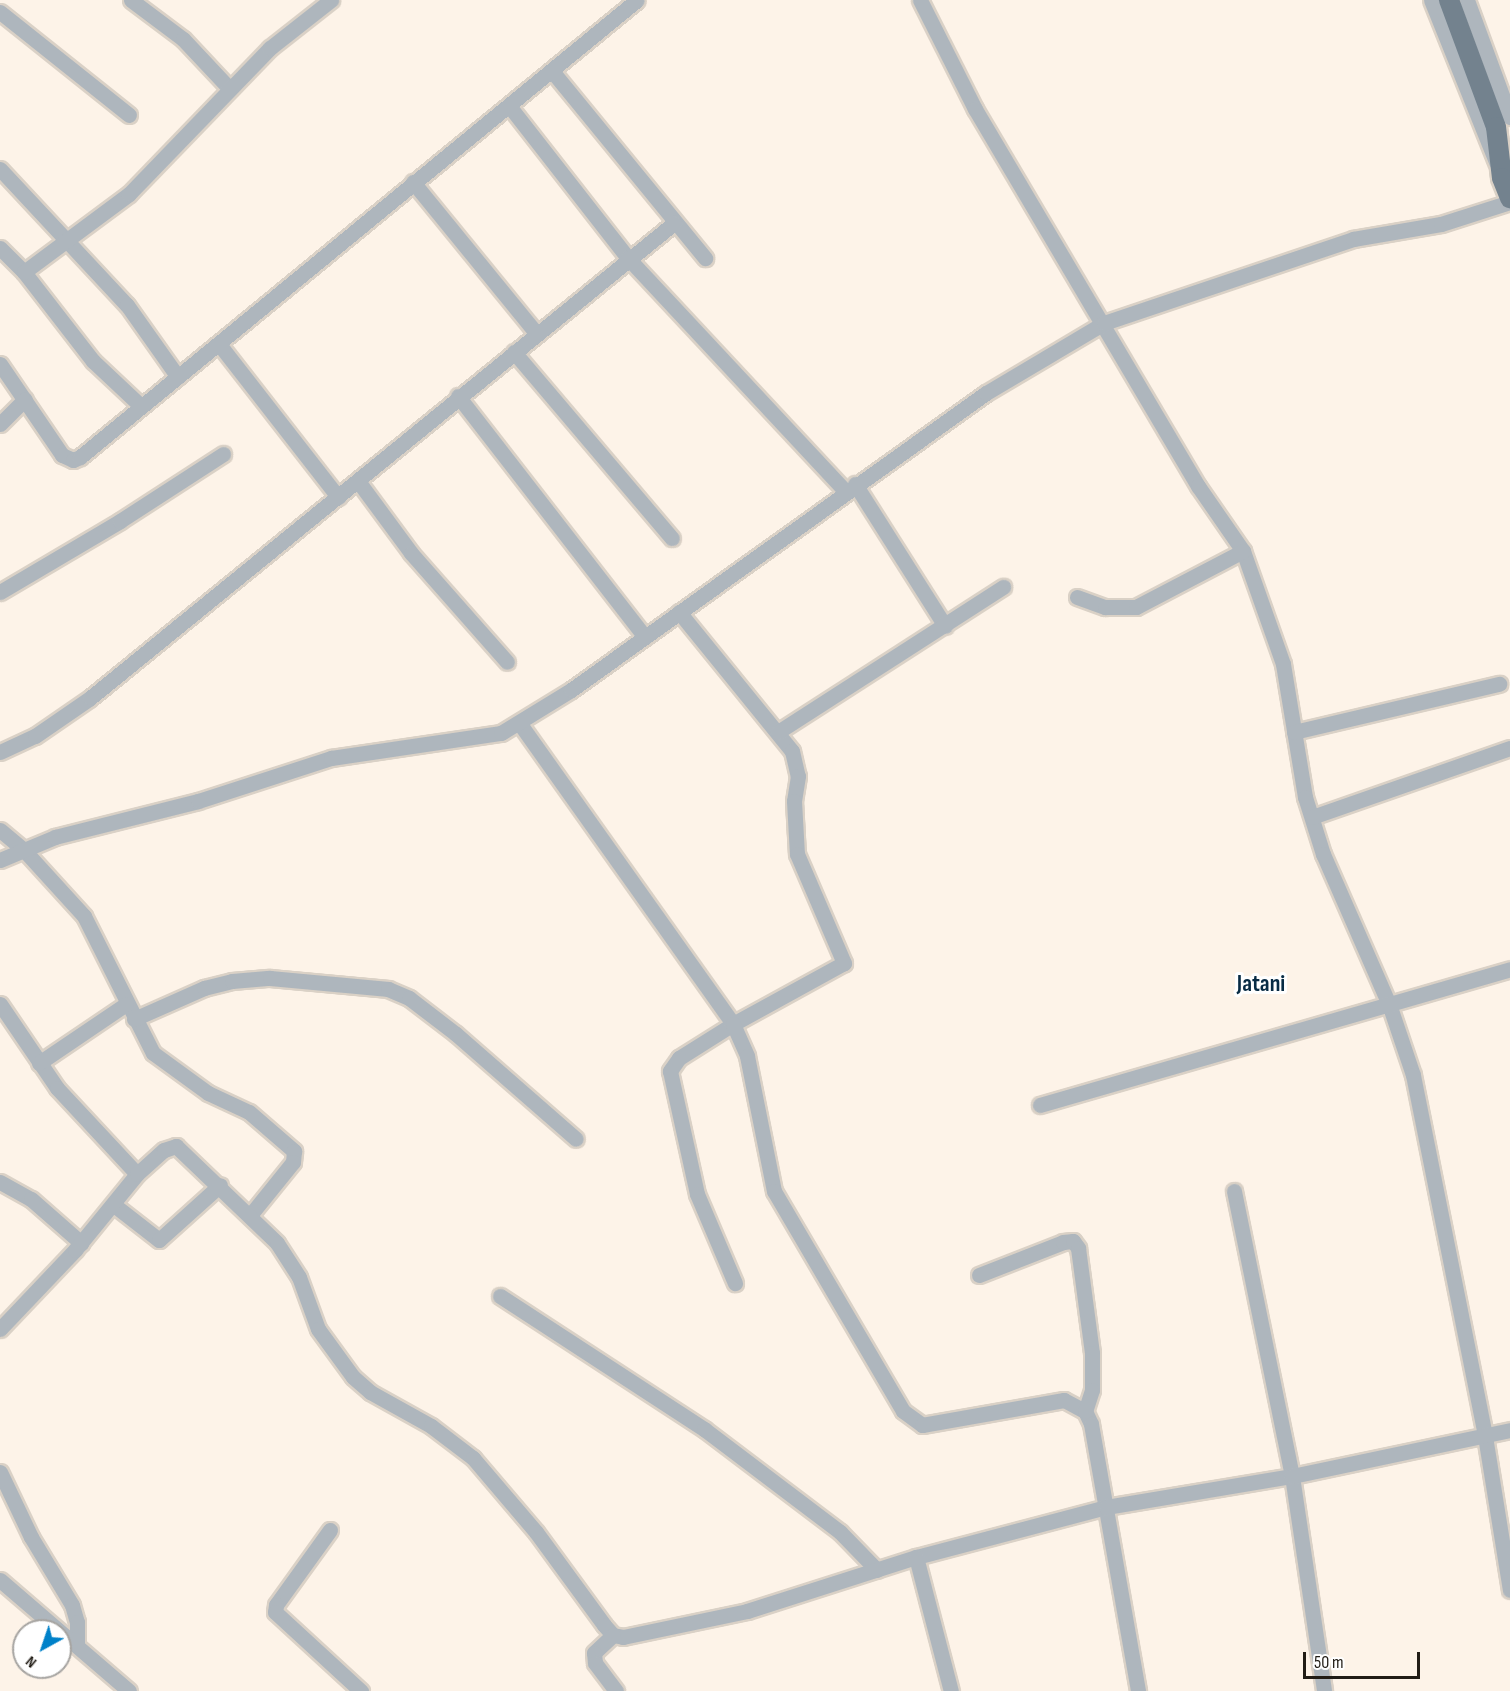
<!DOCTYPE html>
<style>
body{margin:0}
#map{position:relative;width:1510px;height:1691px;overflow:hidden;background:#fdf3e8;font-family:"Sofia Sans Condensed",sans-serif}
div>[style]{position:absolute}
.roads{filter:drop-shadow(2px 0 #dad1c6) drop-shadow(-2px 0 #dad1c6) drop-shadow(0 2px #dad1c6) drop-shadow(0 -2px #dad1c6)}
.minor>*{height:15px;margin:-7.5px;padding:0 7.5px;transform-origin:7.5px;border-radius:7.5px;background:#aeb6bd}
.major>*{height:20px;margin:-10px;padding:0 10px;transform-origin:10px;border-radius:10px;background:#73828e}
span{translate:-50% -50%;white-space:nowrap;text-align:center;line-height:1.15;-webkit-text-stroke:6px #fff;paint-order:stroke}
.district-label{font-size:24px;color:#082b44;font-weight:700}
.north{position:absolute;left:12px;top:1619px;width:60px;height:60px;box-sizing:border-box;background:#fff;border:2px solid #a6a4a1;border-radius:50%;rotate:220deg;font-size:16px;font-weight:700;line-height:24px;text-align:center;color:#211c15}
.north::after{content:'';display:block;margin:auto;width:21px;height:27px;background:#0081c9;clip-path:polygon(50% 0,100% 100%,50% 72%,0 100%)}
.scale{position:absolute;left:1303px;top:1652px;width:117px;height:27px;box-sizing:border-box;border:3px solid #211c15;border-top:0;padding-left:8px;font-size:18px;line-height:21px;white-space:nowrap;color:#211c15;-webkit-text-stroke:4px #fff;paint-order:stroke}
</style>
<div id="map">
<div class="roads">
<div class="minor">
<i style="left:131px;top:0;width:65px;rotate:36.9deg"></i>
<i style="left:183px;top:39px;width:67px;rotate:46.8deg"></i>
<i style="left:920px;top:0;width:122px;rotate:63.2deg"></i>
<i style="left:975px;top:109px;width:438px;rotate:59.4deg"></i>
<i style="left:1198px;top:486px;width:79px;rotate:55.3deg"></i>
<i style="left:1243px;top:551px;width:120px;rotate:70.5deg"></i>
<i style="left:1283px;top:664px;width:135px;rotate:80.6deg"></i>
<i style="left:1305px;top:797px;width:60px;rotate:72.5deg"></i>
<i style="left:1323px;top:854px;width:164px;rotate:66.3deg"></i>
<i style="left:1389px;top:1004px;width:75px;rotate:71.3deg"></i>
<i style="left:1413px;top:1075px;width:368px;rotate:78.7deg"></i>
<i style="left:1485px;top:1436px;width:156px;rotate:80.8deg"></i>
<i style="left:1431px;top:0;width:175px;rotate:68.1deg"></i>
<i style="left:1467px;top:0;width:125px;rotate:69.8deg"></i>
<i style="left:0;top:12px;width:165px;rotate:38.6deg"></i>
<i style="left:552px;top:71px;width:242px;rotate:50.7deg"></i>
<i style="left:510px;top:107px;width:192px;rotate:52deg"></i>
<i style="left:628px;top:258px;width:318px;rotate:47deg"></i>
<i style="left:0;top:169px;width:186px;rotate:47deg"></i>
<i style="left:127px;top:305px;width:88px;rotate:54.7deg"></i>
<i style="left:413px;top:182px;width:196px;rotate:50.8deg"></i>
<i style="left:0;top:248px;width:34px;rotate:45deg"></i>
<i style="left:24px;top:272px;width:113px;rotate:52.2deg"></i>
<i style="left:93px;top:361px;width:66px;rotate:43.2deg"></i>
<i style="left:24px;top:272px;width:131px;rotate:-36.6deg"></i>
<i style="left:129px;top:194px;width:203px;rotate:-46deg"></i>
<i style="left:270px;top:48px;width:78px;rotate:-38.2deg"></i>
<i style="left:219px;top:344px;width:194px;rotate:52.1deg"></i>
<i style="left:514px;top:352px;width:244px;rotate:49.7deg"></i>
<i style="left:0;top:364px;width:110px;rotate:55.7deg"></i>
<i style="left:62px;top:455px;width:12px;rotate:24deg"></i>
<i style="left:73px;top:460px;width:8px;rotate:-23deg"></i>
<i style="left:80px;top:457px;width:720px;rotate:-39.37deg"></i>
<i style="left:458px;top:396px;width:305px;rotate:52.2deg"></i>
<i style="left:0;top:424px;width:35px;rotate:-45deg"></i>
<i style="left:358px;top:481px;width:89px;rotate:53.6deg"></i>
<i style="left:411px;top:553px;width:145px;rotate:48.6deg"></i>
<i style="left:855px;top:484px;width:168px;rotate:57.6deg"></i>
<i style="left:0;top:592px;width:139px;rotate:-30.6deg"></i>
<i style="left:120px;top:521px;width:123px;rotate:-33deg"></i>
<i style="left:1077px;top:597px;width:30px;rotate:20deg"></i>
<i style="left:1105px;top:607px;width:31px"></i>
<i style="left:1136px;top:607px;width:121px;rotate:-27.6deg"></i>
<i style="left:679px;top:612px;width:179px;rotate:50.9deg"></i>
<i style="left:792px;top:751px;width:26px;rotate:77deg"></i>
<i style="left:798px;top:776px;width:25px;rotate:99deg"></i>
<i style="left:794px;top:801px;width:53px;rotate:86.8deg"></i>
<i style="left:797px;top:854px;width:119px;rotate:66.7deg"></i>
<i style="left:844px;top:963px;width:127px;rotate:151.2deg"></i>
<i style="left:733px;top:1024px;width:64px;rotate:147.8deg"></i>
<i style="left:679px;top:1058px;width:16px;rotate:125deg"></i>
<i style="left:670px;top:1071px;width:126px;rotate:77.6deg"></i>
<i style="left:697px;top:1194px;width:97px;rotate:66.9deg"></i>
<i style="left:520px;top:724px;width:368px;rotate:54.6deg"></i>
<i style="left:733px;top:1024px;width:35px;rotate:66deg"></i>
<i style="left:747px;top:1056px;width:138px;rotate:78.7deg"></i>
<i style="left:774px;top:1191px;width:255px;rotate:59.6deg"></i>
<i style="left:903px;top:1411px;width:24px;rotate:36deg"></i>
<i style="left:922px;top:1425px;width:144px;rotate:-10deg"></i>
<i style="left:1064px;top:1400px;width:24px;rotate:28deg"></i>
<i style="left:1085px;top:1411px;width:14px;rotate:65deg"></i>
<i style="left:1091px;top:1424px;width:271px;rotate:80deg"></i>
<i style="left:778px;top:732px;width:268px;rotate:-32.8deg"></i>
<i style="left:1294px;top:732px;width:211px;rotate:-13.2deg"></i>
<i style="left:0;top:752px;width:38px;rotate:-25deg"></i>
<i style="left:35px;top:736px;width:67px;rotate:-34.6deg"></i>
<i style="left:90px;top:698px;width:753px;rotate:-39.12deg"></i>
<i style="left:1312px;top:817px;width:210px;rotate:-19.2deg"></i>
<i style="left:0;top:830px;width:30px;rotate:40deg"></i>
<i style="left:23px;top:849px;width:91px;rotate:47.7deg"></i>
<i style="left:84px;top:916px;width:153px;rotate:63.3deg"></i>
<i style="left:153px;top:1053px;width:68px;rotate:36deg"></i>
<i style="left:208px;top:1093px;width:45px;rotate:24.9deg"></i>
<i style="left:249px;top:1112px;width:60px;rotate:40.9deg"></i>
<i style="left:294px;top:1151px;width:11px;rotate:95deg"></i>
<i style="left:293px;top:1162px;width:67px;rotate:128.9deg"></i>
<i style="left:0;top:860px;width:60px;rotate:-22.7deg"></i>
<i style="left:55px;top:837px;width:147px;rotate:-14.1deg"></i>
<i style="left:198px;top:801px;width:140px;rotate:-17.9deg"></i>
<i style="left:331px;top:758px;width:172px;rotate:-8.4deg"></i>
<i style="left:501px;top:733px;width:82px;rotate:-31.6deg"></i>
<i style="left:571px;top:690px;width:510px;rotate:-35.59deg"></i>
<i style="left:986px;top:393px;width:137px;rotate:-30.7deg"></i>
<i style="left:1104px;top:323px;width:263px;rotate:-18.6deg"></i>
<i style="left:1353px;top:239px;width:89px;rotate:-9.7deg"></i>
<i style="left:1441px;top:224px;width:72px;rotate:-17.7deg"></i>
<i style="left:0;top:1004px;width:102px;rotate:55.8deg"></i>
<i style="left:57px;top:1088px;width:117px;rotate:47.1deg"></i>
<i style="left:134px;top:1019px;width:77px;rotate:-23.9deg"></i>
<i style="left:204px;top:988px;width:29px;rotate:-14deg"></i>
<i style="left:232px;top:981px;width:38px;rotate:-5deg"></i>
<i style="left:270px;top:978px;width:119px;rotate:5.3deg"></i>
<i style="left:388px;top:989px;width:23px;rotate:23deg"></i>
<i style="left:409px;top:998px;width:59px;rotate:37.5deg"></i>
<i style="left:456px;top:1034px;width:159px;rotate:41.2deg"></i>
<i style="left:39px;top:1063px;width:105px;rotate:-34.1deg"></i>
<i style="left:1040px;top:1105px;width:489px;rotate:-16.1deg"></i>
<i style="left:0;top:1182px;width:35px;rotate:29deg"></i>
<i style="left:31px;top:1199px;width:67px;rotate:41.3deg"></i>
<i style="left:1234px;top:1191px;width:291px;rotate:78.5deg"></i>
<i style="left:1292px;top:1476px;width:217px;rotate:81.5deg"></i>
<i style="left:114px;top:1205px;width:57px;rotate:37.9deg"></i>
<i style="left:159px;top:1240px;width:82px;rotate:-42deg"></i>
<i style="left:979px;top:1275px;width:90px;rotate:-21.4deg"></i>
<i style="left:1063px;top:1242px;width:10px;rotate:-6deg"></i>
<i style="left:1073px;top:1241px;width:9px;rotate:54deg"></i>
<i style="left:1078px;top:1248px;width:106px;rotate:82.4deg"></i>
<i style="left:1092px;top:1353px;width:37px;rotate:90deg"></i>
<i style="left:1092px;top:1390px;width:22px;rotate:108deg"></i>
<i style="left:500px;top:1296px;width:244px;rotate:33.1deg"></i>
<i style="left:704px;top:1429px;width:171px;rotate:37.1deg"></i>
<i style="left:840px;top:1532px;width:53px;rotate:45.8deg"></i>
<i style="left:0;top:1329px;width:109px;rotate:-46.5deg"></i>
<i style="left:75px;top:1250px;width:98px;rotate:-50.8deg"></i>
<i style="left:137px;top:1174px;width:36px;rotate:-42deg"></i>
<i style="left:164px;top:1150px;width:13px;rotate:-18deg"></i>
<i style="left:176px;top:1146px;width:140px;rotate:43.8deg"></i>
<i style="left:277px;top:1243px;width:40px;rotate:57.1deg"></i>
<i style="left:299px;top:1277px;width:55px;rotate:69.9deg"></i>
<i style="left:318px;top:1329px;width:59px;rotate:53.9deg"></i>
<i style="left:353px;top:1377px;width:23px;rotate:41deg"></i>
<i style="left:370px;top:1392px;width:70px;rotate:29.1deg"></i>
<i style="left:431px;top:1426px;width:53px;rotate:37.3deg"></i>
<i style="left:473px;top:1458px;width:97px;rotate:49.6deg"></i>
<i style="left:536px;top:1532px;width:115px;rotate:53.8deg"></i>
<i style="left:604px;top:1625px;width:13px;rotate:48deg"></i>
<i style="left:613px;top:1635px;width:10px;rotate:11deg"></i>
<i style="left:623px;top:1637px;width:127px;rotate:-11.8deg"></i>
<i style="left:747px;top:1611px;width:177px;rotate:-17.7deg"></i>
<i style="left:916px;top:1557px;width:196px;rotate:-14.7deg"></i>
<i style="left:1106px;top:1507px;width:189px;rotate:-9.5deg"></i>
<i style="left:1292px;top:1476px;width:223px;rotate:-11.9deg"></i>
<i style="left:0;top:1472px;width:72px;rotate:64.5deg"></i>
<i style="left:31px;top:1537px;width:79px;rotate:58.9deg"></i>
<i style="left:72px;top:1605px;width:18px;rotate:74deg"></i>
<i style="left:77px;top:1622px;width:22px;rotate:90deg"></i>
<i style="left:330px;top:1530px;width:92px;rotate:125.8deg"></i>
<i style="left:276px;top:1605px;width:7px;rotate:98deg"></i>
<i style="left:275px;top:1612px;width:117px;rotate:42.6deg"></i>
<i style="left:916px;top:1557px;width:138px;rotate:75.4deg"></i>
<i style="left:0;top:1580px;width:170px;rotate:40.7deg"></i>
<i style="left:613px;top:1635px;width:26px;rotate:137deg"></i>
<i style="left:594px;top:1653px;width:10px;rotate:84deg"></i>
<i style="left:595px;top:1663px;width:35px;rotate:53deg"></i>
</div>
<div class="major">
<i style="left:1449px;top:0;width:135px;rotate:69.7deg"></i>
<i style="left:1496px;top:127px;width:51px;rotate:83.3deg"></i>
<i style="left:1502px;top:178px;width:22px;rotate:68deg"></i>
</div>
</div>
<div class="district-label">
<span style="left:1261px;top:984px">Jatani</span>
</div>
<div class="north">N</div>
<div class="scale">50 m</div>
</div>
